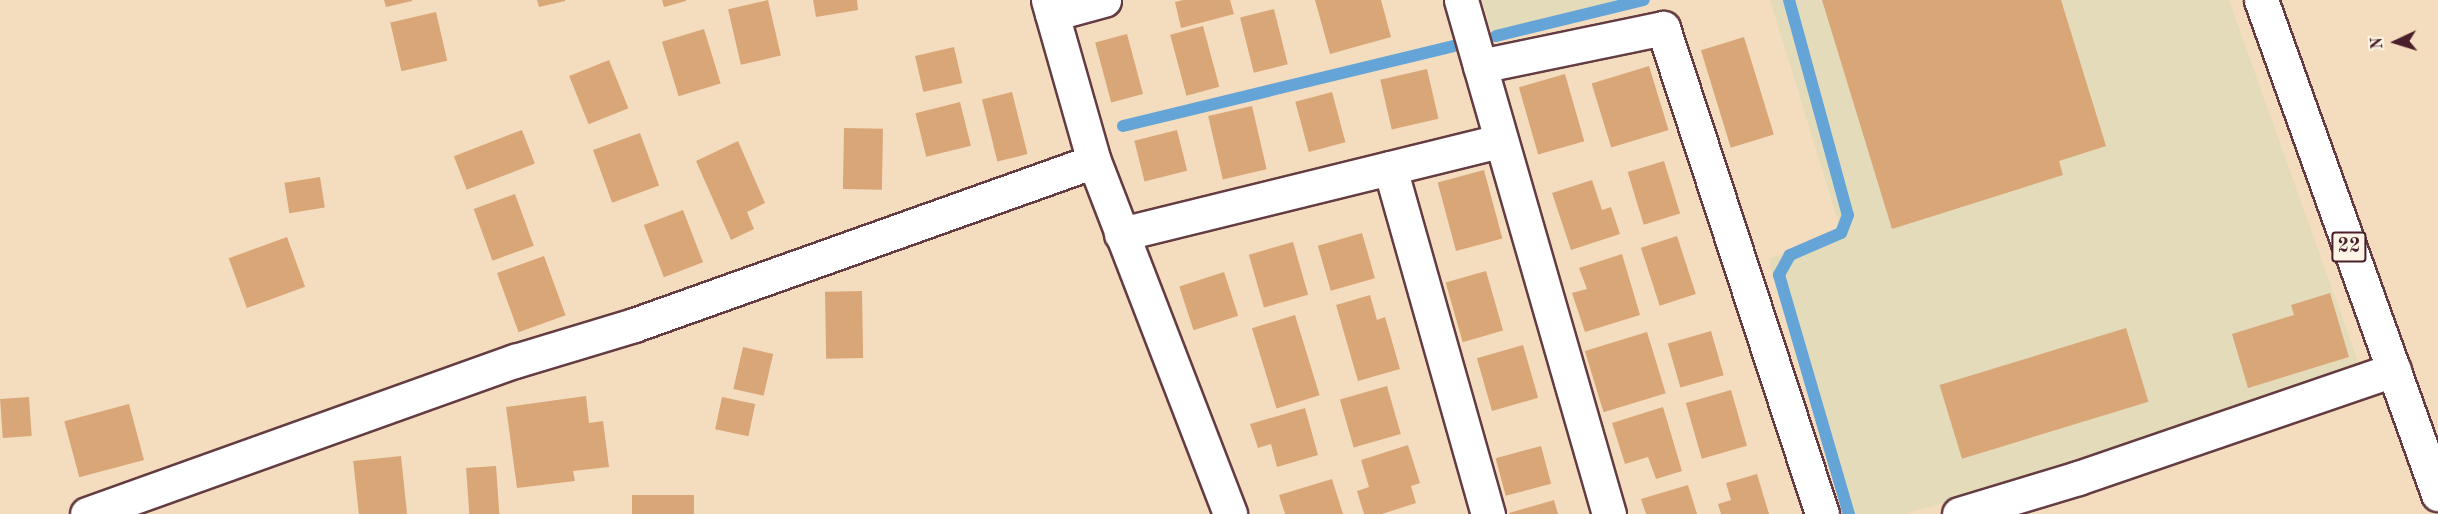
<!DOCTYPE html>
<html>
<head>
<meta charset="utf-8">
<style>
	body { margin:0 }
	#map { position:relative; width:2438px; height:514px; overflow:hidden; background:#f4ddbf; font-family:"Old Standard TT",serif }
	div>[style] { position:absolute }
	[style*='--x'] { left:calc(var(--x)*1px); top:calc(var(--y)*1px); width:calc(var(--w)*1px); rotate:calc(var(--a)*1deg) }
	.built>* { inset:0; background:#e4dbba }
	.stream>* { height:12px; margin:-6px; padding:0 6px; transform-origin:6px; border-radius:6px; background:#64a4d7 }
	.building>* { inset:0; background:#d9a777; transform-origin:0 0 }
	.roads { filter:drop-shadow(2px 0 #643c41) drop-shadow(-2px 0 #643c41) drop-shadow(0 2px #643c41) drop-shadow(0 -2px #643c41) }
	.minor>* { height:33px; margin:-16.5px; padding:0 16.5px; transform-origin:16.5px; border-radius:16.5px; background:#fff }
	.primary>* { height:33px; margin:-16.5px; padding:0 16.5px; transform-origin:16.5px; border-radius:16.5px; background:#fff }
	span { translate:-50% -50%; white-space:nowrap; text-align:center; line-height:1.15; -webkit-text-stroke:5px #fcf5e5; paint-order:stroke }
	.shield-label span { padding:2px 4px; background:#fcf5e5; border:2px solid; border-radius:4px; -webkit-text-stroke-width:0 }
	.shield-label { font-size:20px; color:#4a1f2b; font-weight:700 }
	.north { position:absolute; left:2366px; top:12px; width:60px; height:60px; -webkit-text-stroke:4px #fcf5e5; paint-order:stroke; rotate:266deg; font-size:16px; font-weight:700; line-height:24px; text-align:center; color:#4a1f2b }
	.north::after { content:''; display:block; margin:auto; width:21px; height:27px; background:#4a1f2b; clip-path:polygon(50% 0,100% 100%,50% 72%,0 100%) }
</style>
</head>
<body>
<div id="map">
	<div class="built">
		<i style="clip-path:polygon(1482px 0,1636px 0,1494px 41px)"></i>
		<i style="clip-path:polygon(1770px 0,2229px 0,2360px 367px,2028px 479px,1904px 514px,1852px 514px,1768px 259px,1841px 231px)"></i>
	</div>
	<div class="stream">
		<i style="--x:1789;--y:0;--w:223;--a:74.7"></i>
		<i style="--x:1848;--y:215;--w:19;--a:111"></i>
		<i style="--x:1841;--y:233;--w:56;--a:156.7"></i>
		<i style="--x:1790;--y:255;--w:23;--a:119"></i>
		<i style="--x:1779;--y:275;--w:249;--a:73.7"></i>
		<i style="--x:1496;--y:36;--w:152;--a:-13.7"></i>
		<i style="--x:1123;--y:126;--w:340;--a:-13.6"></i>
	</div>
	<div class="building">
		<i style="clip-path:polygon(384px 0,412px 0,412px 1px,386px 7px)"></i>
		<i style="clip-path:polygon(537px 0,565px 0,565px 1px,539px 7px)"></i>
		<i style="clip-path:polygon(662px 0,686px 0,686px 1px,664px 7px)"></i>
		<i style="left:768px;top:0;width:57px;height:41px;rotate:77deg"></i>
		<i style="clip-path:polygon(813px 0,857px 0,858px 10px,816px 17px)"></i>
		<i style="clip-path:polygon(1183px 0,1230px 0,1234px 14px,1181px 28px,1175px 2px)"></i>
		<i style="clip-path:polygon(1315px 0,1381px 0,1391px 37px,1330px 54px)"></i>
		<i style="clip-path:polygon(1822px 0,2061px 0,2106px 146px,2059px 161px,2063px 175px,1892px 229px)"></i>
		<i style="left:1274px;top:9px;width:57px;height:35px;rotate:76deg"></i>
		<i style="left:436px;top:12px;width:50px;height:47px;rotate:77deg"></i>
		<i style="left:1203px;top:26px;width:63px;height:34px;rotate:75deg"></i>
		<i style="left:704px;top:29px;width:57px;height:44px;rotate:73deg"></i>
		<i style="left:1127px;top:34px;width:62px;height:33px;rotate:75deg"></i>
		<i style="left:1744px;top:37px;width:102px;height:45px;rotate:73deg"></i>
		<i style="left:954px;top:47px;width:37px;height:40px;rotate:77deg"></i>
		<i style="left:609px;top:60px;width:52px;height:43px;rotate:68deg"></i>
		<i style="left:1649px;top:66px;width:67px;height:60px;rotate:73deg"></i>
		<i style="left:1427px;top:69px;width:51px;height:48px;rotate:77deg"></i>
		<i style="left:1565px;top:74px;width:70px;height:48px;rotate:74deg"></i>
		<i style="left:1012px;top:92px;width:64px;height:31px;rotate:76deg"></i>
		<i style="left:1332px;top:92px;width:52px;height:38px;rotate:75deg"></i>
		<i style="left:960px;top:102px;width:45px;height:46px;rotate:76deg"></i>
		<i style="left:1252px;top:106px;width:65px;height:45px;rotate:77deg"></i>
		<i style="left:844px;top:128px;width:39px;height:61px;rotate:1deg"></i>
		<i style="left:522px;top:130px;width:36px;height:73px;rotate:69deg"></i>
		<i style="left:1177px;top:130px;width:42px;height:44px;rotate:76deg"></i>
		<i style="left:640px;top:133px;width:56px;height:50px;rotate:70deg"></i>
		<i style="clip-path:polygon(738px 141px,765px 203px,747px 212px,754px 229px,731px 240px,696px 161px)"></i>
		<i style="left:1664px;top:161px;width:55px;height:38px;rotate:73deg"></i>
		<i style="left:1484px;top:170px;width:71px;height:48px;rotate:75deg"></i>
		<i style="left:320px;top:177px;width:31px;height:36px;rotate:81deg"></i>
		<i style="clip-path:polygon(1592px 180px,1602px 210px,1611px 207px,1620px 234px,1571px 250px,1552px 193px)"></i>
		<i style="left:515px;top:194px;width:55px;height:44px;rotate:70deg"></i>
		<i style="left:683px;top:210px;width:56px;height:42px;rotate:69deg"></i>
		<i style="left:1362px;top:233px;width:47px;height:46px;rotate:74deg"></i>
		<i style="left:1677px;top:236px;width:61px;height:38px;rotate:72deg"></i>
		<i style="left:287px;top:237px;width:53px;height:62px;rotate:70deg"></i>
		<i style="left:1293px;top:242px;width:55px;height:46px;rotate:74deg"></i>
		<i style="clip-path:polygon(1622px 254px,1640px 315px,1585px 332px,1572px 293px,1587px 289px,1579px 268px)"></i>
		<i style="left:544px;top:256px;width:63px;height:50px;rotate:70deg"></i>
		<i style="left:1486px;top:271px;width:62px;height:42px;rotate:74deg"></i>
		<i style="left:1224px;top:272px;width:46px;height:47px;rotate:72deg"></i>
		<i style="left:862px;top:291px;width:67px;height:37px;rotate:89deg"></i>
		<i style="clip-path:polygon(2330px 293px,2349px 357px,2248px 388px,2232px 334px,2294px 315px,2291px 305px)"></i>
		<i style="clip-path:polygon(1370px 295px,1377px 320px,1385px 317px,1400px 369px,1358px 381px,1336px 305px)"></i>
		<i style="left:1295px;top:315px;width:84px;height:45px;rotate:73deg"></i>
		<i style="left:2126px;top:328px;width:77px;height:195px;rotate:73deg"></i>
		<i style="left:1711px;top:331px;width:46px;height:45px;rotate:74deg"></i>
		<i style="left:1647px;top:332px;width:64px;height:65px;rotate:73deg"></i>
		<i style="left:1523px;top:345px;width:55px;height:48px;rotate:74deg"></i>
		<i style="left:743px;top:347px;width:31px;height:43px;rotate:13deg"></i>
		<i style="left:1387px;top:386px;width:50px;height:49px;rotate:74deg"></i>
		<i style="left:1731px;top:390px;width:58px;height:47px;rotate:74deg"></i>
		<i style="clip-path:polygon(586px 396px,589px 423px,603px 421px,609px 467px,573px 471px,575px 481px,517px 488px,506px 407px)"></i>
		<i style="left:29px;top:397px;width:39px;height:29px;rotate:86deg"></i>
		<i style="left:722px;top:397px;width:34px;height:33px;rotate:12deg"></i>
		<i style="left:129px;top:404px;width:58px;height:67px;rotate:75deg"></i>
		<i style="clip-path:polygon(1663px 407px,1682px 471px,1656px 479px,1648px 457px,1625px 464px,1612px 423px)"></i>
		<i style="clip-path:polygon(1305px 408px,1318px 455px,1277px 467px,1271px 444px,1258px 448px,1250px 424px)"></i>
		<i style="clip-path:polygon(1408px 445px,1420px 483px,1411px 486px,1416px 503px,1382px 514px,1364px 514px,1357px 491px,1369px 487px,1361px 460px)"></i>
		<i style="left:1541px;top:446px;width:39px;height:47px;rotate:75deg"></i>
		<i style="left:401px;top:456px;width:58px;height:48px;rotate:84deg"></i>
		<i style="left:496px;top:466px;width:48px;height:30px;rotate:86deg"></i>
		<i style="clip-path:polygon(1757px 474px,1769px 514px,1721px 514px,1718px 504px,1731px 500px,1726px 483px)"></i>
		<i style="clip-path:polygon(1332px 479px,1343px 514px,1285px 514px,1279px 495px)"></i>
		<i style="clip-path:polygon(1688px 485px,1697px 514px,1646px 514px,1641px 499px)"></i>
		<i style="left:694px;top:495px;width:19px;height:62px;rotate:90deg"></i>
		<i style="clip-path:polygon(1554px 500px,1558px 514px,1510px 514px,1509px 513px)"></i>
	</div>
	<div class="roads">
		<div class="minor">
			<i style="--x:1048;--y:0;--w:167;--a:74.1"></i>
			<i style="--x:1094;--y:161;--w:378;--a:68.9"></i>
			<i style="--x:1461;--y:0;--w:535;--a:73.94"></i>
			<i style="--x:1052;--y:14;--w:54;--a:-15.1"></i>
			<i style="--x:1480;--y:66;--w:187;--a:-11.7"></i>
			<i style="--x:1663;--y:28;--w:511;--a:71.88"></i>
			<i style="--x:1390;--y:168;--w:360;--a:74.2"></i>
			<i style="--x:1121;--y:234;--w:391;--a:-13.8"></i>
			<i style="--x:87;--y:514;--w:455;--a:-19.7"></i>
			<i style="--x:515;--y:361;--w:124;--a:-16.8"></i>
			<i style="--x:634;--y:325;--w:488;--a:-19.6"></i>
			<i style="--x:1959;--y:514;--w:124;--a:-16.8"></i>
			<i style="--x:2078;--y:478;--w:334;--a:-18.9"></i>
		</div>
		<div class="primary">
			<i style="--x:2261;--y:0;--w:525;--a:70.29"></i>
		</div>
	</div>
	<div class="shield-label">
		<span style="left:2349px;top:247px">22</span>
	</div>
	<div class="north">N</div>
</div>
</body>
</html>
